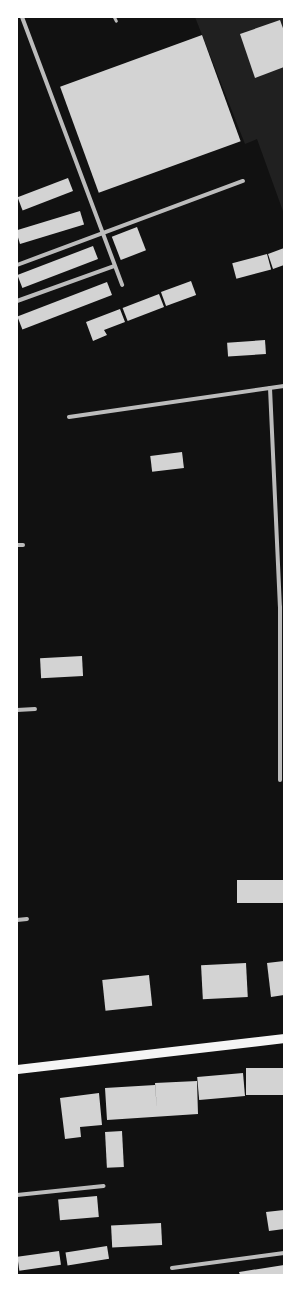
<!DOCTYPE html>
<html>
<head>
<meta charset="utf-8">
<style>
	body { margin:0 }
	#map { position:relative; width:301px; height:1292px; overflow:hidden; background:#111; font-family:"Noto Serif",serif }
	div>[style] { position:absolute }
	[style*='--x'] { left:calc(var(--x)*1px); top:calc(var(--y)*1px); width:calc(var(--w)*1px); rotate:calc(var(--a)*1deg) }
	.green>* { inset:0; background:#202020 }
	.building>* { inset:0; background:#d3d3d3; transform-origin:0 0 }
	.service>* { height:3px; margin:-1.5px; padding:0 1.5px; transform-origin:1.5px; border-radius:1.5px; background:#bcbcbc }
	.minor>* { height:4px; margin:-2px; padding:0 2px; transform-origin:2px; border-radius:2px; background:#bcbcbc }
	.primary>* { height:9px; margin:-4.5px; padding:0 4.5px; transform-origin:4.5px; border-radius:4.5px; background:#f5f5f5 }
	span { translate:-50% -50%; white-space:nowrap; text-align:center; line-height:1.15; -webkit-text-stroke:3.5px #fff; paint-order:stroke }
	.frame { position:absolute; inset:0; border:18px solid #fff; pointer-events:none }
</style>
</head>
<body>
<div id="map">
	<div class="green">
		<i style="clip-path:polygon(195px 17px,284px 17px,284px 214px,257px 139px,245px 144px)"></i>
	</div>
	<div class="building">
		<i style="clip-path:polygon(280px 20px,284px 31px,284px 67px,255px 78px,240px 34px)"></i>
		<i style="left:202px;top:35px;width:113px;height:151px;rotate:70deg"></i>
		<i style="left:68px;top:178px;width:14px;height:54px;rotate:69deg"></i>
		<i style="left:80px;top:211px;width:14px;height:67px;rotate:73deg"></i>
		<i style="left:137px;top:227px;width:25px;height:27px;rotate:69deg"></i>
		<i style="left:93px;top:246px;width:14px;height:81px;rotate:69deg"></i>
		<i style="clip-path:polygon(284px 248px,284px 265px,273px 269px,268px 254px)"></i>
		<i style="left:267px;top:254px;width:16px;height:36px;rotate:75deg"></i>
		<i style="left:191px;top:281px;width:15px;height:32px;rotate:70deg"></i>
		<i style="left:107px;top:282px;width:14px;height:96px;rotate:69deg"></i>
		<i style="left:159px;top:294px;width:14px;height:39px;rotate:69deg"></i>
		<i style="clip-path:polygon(120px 309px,125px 322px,104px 330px,107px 335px,93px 341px,86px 322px)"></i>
		<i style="left:265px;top:340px;width:14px;height:38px;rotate:86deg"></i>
		<i style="left:182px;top:452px;width:16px;height:32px;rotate:83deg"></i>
		<i style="left:82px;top:656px;width:20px;height:42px;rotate:87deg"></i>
		<i style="left:284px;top:880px;width:23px;height:47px;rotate:90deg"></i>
		<i style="clip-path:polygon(284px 961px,284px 995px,271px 997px,267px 963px)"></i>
		<i style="left:246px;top:963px;width:34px;height:45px;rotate:87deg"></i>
		<i style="left:149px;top:975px;width:31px;height:47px;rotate:84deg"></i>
		<i style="left:284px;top:1068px;width:27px;height:38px;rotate:90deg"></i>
		<i style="left:243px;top:1073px;width:23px;height:46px;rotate:85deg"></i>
		<i style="clip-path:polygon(197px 1081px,198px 1114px,107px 1120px,105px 1088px,155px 1085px,157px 1109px,155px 1083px)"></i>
		<i style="clip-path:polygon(99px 1093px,102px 1125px,80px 1127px,81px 1137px,65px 1139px,60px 1098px)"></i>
		<i style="left:122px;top:1131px;width:36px;height:17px;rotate:87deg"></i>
		<i style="left:97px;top:1196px;width:21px;height:39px;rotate:85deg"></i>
		<i style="clip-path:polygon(284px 1210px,284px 1229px,269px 1231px,266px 1212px)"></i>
		<i style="left:161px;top:1223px;width:22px;height:50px;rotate:87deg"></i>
		<i style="left:107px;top:1246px;width:13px;height:42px;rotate:81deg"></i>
		<i style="left:59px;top:1251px;width:14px;height:42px;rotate:82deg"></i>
		<i style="clip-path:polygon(284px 1265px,284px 1275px,240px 1275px,239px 1272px)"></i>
	</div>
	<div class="service">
		<i style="--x:114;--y:17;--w:4;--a:63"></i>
	</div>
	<div class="minor">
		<i style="--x:22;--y:17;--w:286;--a:69.5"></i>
		<i style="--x:17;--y:265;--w:241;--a:-20.4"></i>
		<i style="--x:17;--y:301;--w:103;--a:-19.8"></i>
		<i style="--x:270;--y:388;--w:219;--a:87.4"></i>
		<i style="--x:280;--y:607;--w:173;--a:90"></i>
		<i style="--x:69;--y:417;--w:217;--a:-8.2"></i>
		<i style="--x:17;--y:545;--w:6;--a:0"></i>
		<i style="--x:17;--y:710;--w:18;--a:-3"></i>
		<i style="--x:17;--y:920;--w:10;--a:-6"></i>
		<i style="--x:17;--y:1195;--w:87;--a:-5.9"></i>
		<i style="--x:172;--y:1268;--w:113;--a:-7.6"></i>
	</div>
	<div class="primary">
		<i style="--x:17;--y:1069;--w:269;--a:-6.6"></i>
	</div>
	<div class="frame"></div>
</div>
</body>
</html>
